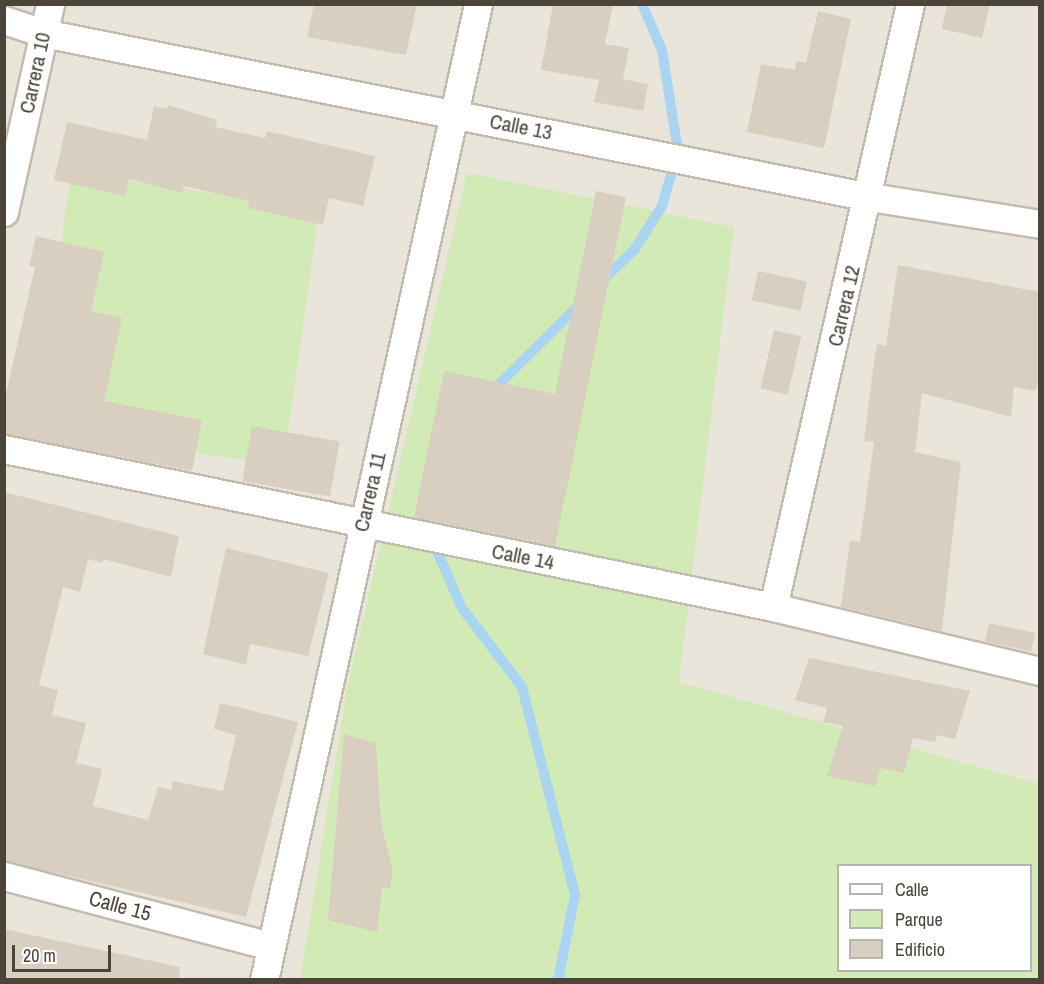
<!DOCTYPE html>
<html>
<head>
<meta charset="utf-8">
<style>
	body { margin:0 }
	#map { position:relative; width:1044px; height:984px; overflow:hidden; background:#f6f3ec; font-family:"Archivo Narrow",sans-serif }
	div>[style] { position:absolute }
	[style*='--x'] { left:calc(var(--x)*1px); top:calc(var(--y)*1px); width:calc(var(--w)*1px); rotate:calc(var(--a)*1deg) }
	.residential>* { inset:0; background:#eae5da }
	.green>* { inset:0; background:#d2eab5; transform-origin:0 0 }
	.stream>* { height:10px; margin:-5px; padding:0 5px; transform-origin:5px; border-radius:5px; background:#a9d4f2 }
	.building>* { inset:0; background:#d8cfc1; transform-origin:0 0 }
	.roads { filter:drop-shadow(2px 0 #c2bbae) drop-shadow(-2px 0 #c2bbae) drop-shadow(0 2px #c2bbae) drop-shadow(0 -2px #c2bbae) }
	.minor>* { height:27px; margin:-13.5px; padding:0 13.5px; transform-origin:13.5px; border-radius:13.5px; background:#fff }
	span { translate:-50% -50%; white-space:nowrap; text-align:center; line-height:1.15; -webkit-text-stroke:4.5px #fff; paint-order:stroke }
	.street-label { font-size:21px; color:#4b4439 }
	.frame { position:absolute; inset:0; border:6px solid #4b4439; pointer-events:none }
	.legend { position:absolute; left:837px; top:864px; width:195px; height:108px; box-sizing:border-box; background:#fff; border:2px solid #b7b4b0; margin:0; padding:8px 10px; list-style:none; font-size:18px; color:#4b4439 }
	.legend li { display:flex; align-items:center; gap:12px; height:30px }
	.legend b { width:30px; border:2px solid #b7b4b0 }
	.scale { position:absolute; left:12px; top:945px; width:99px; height:27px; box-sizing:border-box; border:3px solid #4b4439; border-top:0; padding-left:8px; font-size:18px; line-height:21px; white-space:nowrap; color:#4b4439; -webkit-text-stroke:4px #fff; paint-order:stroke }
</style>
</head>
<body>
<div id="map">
	<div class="residential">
		<i style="clip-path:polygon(evenodd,5px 5px,1039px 5px,1039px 979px,5px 980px,5px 5px,838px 866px,1030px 866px,1030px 970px,838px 970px,838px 866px)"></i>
	</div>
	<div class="green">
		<i style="left:71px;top:173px;width:251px;height:260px;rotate:8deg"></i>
		<i style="clip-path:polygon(evenodd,467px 173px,734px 227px,679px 682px,1039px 784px,1039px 979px,300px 980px,347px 689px,467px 173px,838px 866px,1030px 866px,1030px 970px,838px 970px,838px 866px)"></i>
	</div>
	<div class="stream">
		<i style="--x:600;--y:283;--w:49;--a:-44.2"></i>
		<i style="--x:635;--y:249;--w:51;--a:-57.9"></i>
		<i style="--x:662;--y:206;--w:57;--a:-73.8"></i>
		<i style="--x:678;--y:151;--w:102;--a:-99"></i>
		<i style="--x:662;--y:50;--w:50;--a:-113.5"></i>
		<i style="--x:492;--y:391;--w:125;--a:-44.7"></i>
		<i style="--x:425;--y:505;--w:12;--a:104"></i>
		<i style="--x:422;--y:517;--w:99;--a:66.3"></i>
		<i style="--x:462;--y:608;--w:99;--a:52.8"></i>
		<i style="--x:522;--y:687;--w:215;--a:75.7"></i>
		<i style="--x:575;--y:895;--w:87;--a:101.3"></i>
	</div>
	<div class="building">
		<i style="clip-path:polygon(314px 4px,417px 4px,406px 55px,307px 37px)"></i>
		<i style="clip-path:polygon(553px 4px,613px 4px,605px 44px,629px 48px,623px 79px,648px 84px,643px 111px,594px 102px,599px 80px,541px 70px)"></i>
		<i style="clip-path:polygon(947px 4px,990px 4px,982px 38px,942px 29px)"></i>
		<i style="clip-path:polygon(818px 11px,851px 19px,824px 148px,747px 132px,761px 64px,795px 70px,796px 61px,806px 63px)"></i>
		<i style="clip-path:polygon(168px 105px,217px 120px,215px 127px,265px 138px,267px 131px,375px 156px,363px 206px,329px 198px,323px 225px,248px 208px,249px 201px,184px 186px,182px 193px,129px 179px,125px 196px,54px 180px,67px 122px,147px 140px,154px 106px,167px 109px)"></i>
		<i style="clip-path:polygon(596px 191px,626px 197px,555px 546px,414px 517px,444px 371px,555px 394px)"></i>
		<i style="clip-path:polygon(36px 236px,104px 252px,91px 311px,122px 318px,104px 401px,202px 420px,192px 471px,4px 434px,4px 402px,35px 267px,29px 266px)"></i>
		<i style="clip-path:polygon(898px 265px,1040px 292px,1040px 377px,1035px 391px,1014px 387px,1011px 417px,922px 393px,915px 452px,961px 462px,942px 631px,841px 607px,850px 541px,860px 542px,874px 442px,864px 441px,873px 369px,877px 344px,886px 346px)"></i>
		<i style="left:758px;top:271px;width:50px;height:30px;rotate:12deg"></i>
		<i style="left:774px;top:330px;width:28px;height:60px;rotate:13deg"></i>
		<i style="left:252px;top:426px;width:89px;height:56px;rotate:10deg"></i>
		<i style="clip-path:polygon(4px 492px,179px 536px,171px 577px,103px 559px,102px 563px,88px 559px,80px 592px,63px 587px,39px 685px,58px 690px,52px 715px,86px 723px,76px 763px,102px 769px,93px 806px,148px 820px,158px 787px,171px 790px,173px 781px,223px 791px,236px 735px,214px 729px,220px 703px,298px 722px,246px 917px,4px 861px)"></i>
		<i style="clip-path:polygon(226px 548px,329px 573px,308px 656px,250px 644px,246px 665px,203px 654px)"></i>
		<i style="left:989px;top:623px;width:47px;height:19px;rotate:12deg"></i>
		<i style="clip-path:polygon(809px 658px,970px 691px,955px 739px,937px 735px,935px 742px,913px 738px,904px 773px,880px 768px,875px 786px,827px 776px,843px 726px,823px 722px,827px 708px,795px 700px)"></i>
		<i style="clip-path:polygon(344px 734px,376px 743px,381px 823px,393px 871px,390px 889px,382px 887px,377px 932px,328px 920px)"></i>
		<i style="clip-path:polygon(4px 929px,180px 967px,179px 980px,4px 980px)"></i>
	</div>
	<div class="roads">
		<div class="minor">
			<i style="--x:4;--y:20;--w:41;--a:18.4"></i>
			<i style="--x:43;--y:33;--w:843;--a:11.22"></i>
			<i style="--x:870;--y:197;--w:172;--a:9"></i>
			<i style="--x:4;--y:212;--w:213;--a:-77.5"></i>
			<i style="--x:4;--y:449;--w:785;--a:11.61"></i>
			<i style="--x:773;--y:607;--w:275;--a:13.5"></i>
			<i style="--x:773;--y:607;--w:618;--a:-77.2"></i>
			<i style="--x:4;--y:876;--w:276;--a:14.7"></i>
			<i style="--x:264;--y:980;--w:999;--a:-77.63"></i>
		</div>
	</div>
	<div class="street-label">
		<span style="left:35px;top:73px;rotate:-78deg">Carrera 10</span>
		<span style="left:521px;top:127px;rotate:11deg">Calle 13</span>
		<span style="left:844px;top:306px;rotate:-77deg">Carrera 12</span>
		<span style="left:370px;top:492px;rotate:-77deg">Carrera 11</span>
		<span style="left:523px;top:557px;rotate:11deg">Calle 14</span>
		<span style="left:120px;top:906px;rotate:15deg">Calle 15</span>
	</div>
	<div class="frame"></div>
	<ul class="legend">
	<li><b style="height:8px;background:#fff"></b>Calle</li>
	<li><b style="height:16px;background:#d2eab5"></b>Parque</li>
	<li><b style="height:16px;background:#d8cfc1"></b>Edificio</li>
	</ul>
	<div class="scale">20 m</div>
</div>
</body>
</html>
